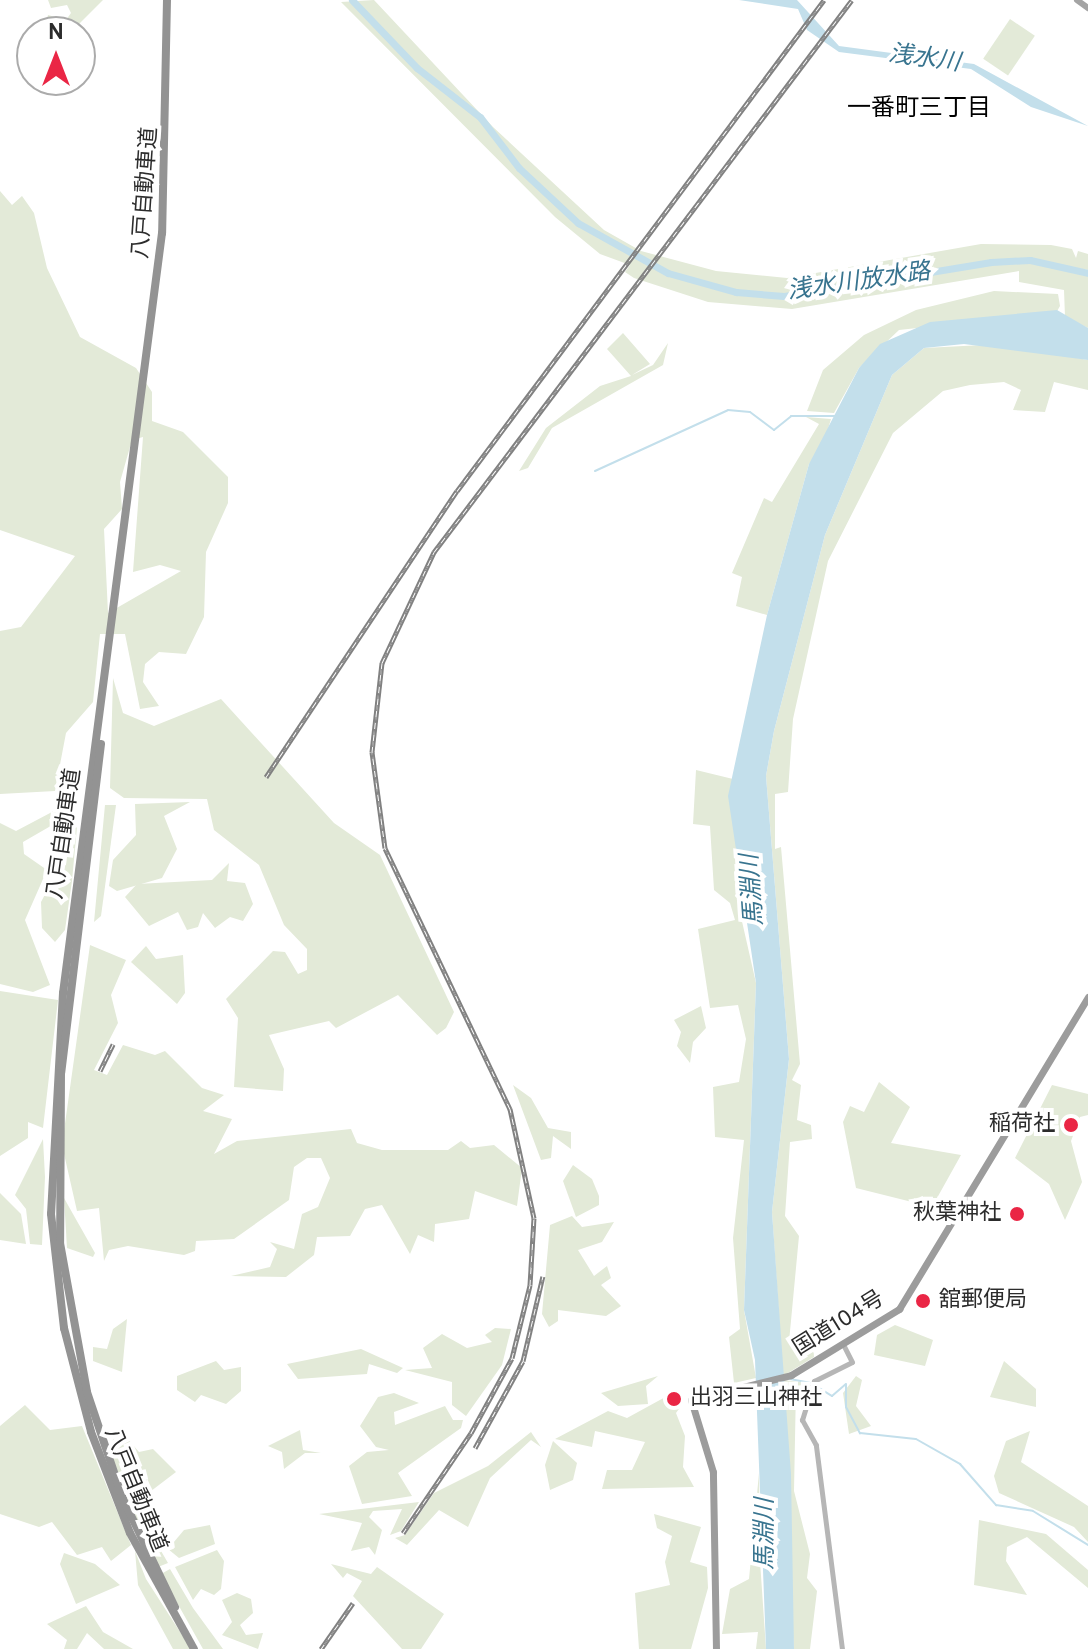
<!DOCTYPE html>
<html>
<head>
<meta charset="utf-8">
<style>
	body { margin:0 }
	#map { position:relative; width:1088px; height:1649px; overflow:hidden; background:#fff; font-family:Overpass,"Noto Sans JP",sans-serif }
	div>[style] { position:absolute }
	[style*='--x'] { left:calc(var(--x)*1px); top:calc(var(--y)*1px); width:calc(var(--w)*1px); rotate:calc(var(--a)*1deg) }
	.green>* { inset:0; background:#e3ead8; transform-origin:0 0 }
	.water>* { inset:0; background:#c3dfeb }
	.stream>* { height:2px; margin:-1px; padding:0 1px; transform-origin:1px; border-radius:1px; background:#c3dfeb }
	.river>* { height:7px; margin:-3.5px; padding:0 3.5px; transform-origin:3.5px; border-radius:3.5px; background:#c3dfeb }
	.secondary>* { height:5px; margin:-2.5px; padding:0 2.5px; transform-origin:2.5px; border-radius:2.5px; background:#b6b6b6 }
	.primary>* { height:6px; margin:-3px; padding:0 3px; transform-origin:3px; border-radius:3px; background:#a4a4a4 }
	.trunk>* { height:7px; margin:-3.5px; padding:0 3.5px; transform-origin:3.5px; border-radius:3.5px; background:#9c9c9c }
	.motorway>* { height:8px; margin:-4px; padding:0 4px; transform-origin:4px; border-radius:4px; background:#939393 }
	.rail>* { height:5px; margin-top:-2.5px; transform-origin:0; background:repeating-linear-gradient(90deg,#fff 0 6px,#818181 0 12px); box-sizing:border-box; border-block:2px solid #818181 }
	.dots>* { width:22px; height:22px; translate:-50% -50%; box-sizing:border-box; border:4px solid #fff; border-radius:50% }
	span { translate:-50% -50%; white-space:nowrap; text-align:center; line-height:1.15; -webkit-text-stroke:8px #fff; paint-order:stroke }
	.street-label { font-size:22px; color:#2c2c2c }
	.poi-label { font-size:22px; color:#2c2c2c }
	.right { translate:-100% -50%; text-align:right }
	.left { translate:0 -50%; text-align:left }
	.water-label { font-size:24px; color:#38748f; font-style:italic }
	.neighbourhood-label { font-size:24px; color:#000 }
	.north { position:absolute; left:16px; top:16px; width:80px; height:80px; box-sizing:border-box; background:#fff; border:2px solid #ababab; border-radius:50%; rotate:0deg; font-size:22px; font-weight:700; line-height:32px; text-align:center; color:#2c2c2c }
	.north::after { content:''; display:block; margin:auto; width:28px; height:36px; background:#ea2645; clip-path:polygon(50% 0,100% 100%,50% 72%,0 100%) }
</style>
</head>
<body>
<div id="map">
	<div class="green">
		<i style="clip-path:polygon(48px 0,103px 0,71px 32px,46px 24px,48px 15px,66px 20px,71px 13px,67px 5px,51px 8px)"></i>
		<i style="clip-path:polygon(374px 0,493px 127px,604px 230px,641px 251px,716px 271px,787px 278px,981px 244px,1051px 245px,1072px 249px,1076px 258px,1078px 251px,1088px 254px,1088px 270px,1055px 264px,1088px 275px,1088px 328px,1065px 317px,1064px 290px,1019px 282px,1019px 271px,792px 309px,708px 302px,634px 278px,625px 272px,630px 265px,600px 254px,555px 217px,341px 2px)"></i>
		<i style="left:1010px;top:19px;width:30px;height:48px;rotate:34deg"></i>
		<i style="clip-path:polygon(evenodd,0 191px,12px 205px,22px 196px,34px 213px,47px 268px,80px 337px,136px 368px,152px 392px,152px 421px,183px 432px,228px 477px,228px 503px,206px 552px,204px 617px,186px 654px,159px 652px,145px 664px,143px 682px,159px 706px,140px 709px,125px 634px,100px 634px,93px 702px,66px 733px,55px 791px,0 794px,0 631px,21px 627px,75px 556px,0 530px,0 191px,143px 437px,133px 572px,160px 565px,181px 571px,108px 613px,104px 529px,122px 509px,120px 482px,132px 440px,143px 437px)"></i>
		<i style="clip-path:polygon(994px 291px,1058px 294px,1060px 306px,1056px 313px,899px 330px,859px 368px,834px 413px,807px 411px,823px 370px,864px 335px,916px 310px)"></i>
		<i style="clip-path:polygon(623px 333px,650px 364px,632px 375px,653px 365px,668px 343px,663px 365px,552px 428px,528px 468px,519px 471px,546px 428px,600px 386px,631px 376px,607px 349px)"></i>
		<i style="clip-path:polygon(1003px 344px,1088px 360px,1088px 390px,1054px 382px,1045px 412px,1013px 410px,1021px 390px,1004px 382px,970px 385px,943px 391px,893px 433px,828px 561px,793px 719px,788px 792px,775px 794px,775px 849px,781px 847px,800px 1064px,792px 1080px,801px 1085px,797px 1120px,811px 1125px,812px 1139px,790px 1142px,785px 1216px,799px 1236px,789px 1342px,813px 1342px,814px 1357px,783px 1376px,772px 1212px,789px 1059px,766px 776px,774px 731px,825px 535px,892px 375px,924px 348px)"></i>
		<i style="clip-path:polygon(806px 417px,831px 419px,820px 456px,809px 464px,767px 615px,736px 606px,742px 577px,732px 573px,764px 498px,772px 502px,819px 424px)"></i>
		<i style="clip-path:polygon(113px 678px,123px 713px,154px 726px,221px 699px,334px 823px,380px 855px,454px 1012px,446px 1028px,437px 1035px,398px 995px,336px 1028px,329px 1021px,269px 1035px,284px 1069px,283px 1091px,234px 1087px,238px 1018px,226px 999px,273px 951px,285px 952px,298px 974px,307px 970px,307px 949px,284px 925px,259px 865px,214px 830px,207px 799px,124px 798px,110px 788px)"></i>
		<i style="clip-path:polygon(696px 770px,733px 779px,741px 917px,756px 983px,744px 1310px,756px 1378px,734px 1383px,729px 1337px,740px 1329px,733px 1238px,744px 1140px,715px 1137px,713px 1087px,739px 1082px,746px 1039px,738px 1005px,710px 1008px,698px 929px,735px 920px,730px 903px,714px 890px,710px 826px,693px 824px)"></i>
		<i style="clip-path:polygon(190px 802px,164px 816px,177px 849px,162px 878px,117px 891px,109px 886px,113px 860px,136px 835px,135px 804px)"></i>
		<i style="clip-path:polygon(69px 803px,68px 816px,23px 842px,24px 854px,47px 870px,25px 920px,50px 985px,33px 992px,0 984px,0 823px,16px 831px)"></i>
		<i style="clip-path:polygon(105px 805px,116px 805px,101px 916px,94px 922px)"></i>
		<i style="clip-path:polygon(70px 821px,77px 827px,72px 881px,65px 930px,55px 942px,42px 928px,41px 902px,49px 887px,56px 891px,63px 883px)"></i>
		<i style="clip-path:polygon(229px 863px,227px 881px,245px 883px,253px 904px,243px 921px,230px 917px,215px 928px,203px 913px,198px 927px,187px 930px,178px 912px,149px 926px,125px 897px,137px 884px,212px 880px)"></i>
		<i style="clip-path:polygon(90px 945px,126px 960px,111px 995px,118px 1023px,94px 1070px,107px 1075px,123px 1045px,155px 1055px,165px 1051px,202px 1088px,224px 1095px,203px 1111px,232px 1119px,214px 1154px,237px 1141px,351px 1129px,357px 1143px,382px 1150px,448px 1150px,461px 1141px,470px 1148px,494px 1145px,522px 1168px,517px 1206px,475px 1191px,469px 1219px,435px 1224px,434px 1242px,418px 1235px,410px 1254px,382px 1205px,365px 1209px,350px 1236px,317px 1237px,314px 1255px,286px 1277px,231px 1276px,270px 1267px,277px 1249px,270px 1242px,294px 1249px,302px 1214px,318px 1207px,330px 1178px,321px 1158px,307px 1158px,294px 1167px,289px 1200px,234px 1239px,196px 1241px,195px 1251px,184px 1255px,128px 1246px,109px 1250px,104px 1261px,99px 1208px,77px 1211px,62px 1145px)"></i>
		<i style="clip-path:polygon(146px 946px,156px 959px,183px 955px,185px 993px,177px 1004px,131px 962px)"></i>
		<i style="clip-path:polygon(0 991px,58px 1000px,43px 1128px,28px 1122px,28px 1138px,0 1156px)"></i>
		<i style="clip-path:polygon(701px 1006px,706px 1028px,693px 1042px,690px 1063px,677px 1046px,681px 1032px,674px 1020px)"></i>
		<i style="clip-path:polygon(879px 1082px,910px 1107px,891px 1143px,961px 1155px,932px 1207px,856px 1188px,843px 1122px,850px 1106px,864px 1112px)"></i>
		<i style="clip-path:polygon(513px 1085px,531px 1098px,548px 1128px,571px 1132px,571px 1149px,553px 1136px,551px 1158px,541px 1160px)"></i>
		<i style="clip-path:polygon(1052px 1085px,1088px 1094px,1088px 1115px,1080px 1117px,1071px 1141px,1082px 1182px,1065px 1220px,1049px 1184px,1015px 1158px)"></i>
		<i style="clip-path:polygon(43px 1139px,45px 1177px,42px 1245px,30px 1244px,26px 1209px,15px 1195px)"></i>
		<i style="clip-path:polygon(573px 1165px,592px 1179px,599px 1196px,599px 1205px,576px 1217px,563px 1181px)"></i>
		<i style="clip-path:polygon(0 1193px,21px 1214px,26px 1244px,0 1240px)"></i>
		<i style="clip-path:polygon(64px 1198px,95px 1253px,93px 1257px,67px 1248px)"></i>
		<i style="clip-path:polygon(572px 1216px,582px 1227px,614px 1222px,602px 1242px,578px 1250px,594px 1276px,607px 1266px,611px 1278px,601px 1285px,621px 1306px,606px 1316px,558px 1310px,558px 1321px,549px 1327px,542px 1314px,550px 1225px)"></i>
		<i style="clip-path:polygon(127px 1319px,122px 1372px,93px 1361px,93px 1347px,107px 1349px,113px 1329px)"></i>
		<i style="clip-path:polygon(895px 1325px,933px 1340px,925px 1366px,874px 1355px,877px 1335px)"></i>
		<i style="clip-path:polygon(495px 1328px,511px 1329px,502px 1365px,466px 1416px,452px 1405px,452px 1382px,405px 1370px,432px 1368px,423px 1348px,442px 1334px,467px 1348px,492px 1342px,485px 1335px)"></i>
		<i style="clip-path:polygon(361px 1349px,403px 1368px,397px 1373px,369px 1364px,367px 1374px,298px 1379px,287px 1364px)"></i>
		<i style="clip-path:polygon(216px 1361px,224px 1370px,241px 1367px,241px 1391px,226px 1404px,201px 1395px,195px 1402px,177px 1390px,177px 1376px)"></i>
		<i style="clip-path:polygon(1004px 1361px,1036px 1389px,1036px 1407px,990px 1397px)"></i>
		<i style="clip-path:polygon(658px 1376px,646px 1386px,648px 1404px,618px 1406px,601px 1393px)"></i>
		<i style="clip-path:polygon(856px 1376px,862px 1380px,856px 1406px,871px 1426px,849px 1434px,843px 1393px)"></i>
		<i style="clip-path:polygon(783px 1380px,808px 1383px,796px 1387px,794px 1491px,810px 1554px,807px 1578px,817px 1591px,810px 1649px,794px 1649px,793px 1637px)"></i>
		<i style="clip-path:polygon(394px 1393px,419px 1403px,394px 1412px,395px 1425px,445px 1406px,453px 1420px,463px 1420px,461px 1428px,398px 1473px,412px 1496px,362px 1504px,349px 1466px,367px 1452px,389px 1450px,376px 1447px,360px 1426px,378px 1397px)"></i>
		<i style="clip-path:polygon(669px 1395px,672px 1403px,684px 1402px,676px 1413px,685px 1436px,683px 1467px,694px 1487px,602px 1489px,607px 1470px,632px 1470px,645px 1442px,595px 1431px,592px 1447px,555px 1439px,608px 1411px,627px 1418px)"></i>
		<i style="clip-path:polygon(25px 1405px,50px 1430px,82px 1426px,131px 1545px,111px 1561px,102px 1547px,77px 1555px,52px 1522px,39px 1527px,0 1514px,0 1426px)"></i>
		<i style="clip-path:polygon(300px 1430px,303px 1450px,321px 1453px,305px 1453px,284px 1469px,282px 1452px,268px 1446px)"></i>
		<i style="clip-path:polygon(1030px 1431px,1021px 1462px,1088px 1506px,1088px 1542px,1074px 1527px,999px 1493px,994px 1476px,1006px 1441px)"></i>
		<i style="clip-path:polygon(531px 1432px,541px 1447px,531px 1440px,490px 1478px,468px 1527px,439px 1510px,407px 1545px,395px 1538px,405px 1535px,434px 1493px,488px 1466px)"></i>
		<i style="clip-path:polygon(114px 1438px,127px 1438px,139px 1452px,153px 1449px,176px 1472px,134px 1504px,168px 1563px,158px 1567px,133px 1513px,108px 1448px)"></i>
		<i style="clip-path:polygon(553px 1441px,577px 1463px,573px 1480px,550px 1490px,545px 1465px)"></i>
		<i style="clip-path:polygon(759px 1473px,760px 1561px,766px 1649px,756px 1649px,758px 1632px,722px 1634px,730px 1589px,749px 1579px)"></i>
		<i style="clip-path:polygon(419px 1502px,401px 1531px,390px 1535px,402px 1509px,373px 1511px,369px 1517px,382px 1530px,375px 1555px,369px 1547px,351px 1551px,362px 1523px,319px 1514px)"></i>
		<i style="clip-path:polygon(654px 1514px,701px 1527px,690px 1562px,707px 1567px,708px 1588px,691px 1649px,639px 1649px,635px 1593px,670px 1585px,665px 1562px,672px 1536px,657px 1528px)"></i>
		<i style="clip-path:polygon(979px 1520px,1046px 1534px,1088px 1570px,1088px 1588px,1027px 1537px,1007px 1547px,1006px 1561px,1027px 1595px,974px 1585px)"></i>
		<i style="clip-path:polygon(210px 1525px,215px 1544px,179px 1558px,168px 1549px,184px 1530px)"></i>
		<i style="clip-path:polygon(217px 1550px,224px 1561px,221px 1589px,214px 1595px,201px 1589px,193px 1600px,175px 1567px)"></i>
		<i style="clip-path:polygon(135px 1551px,146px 1579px,191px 1649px,173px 1649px,138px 1585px)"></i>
		<i style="clip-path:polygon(64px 1553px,95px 1564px,120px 1585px,76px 1604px,60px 1564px)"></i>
		<i style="clip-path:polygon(331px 1564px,371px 1574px,377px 1567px,444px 1614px,421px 1649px,402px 1649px,353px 1596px,362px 1581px,347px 1573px,343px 1578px)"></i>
		<i style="clip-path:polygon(170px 1569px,193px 1608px,223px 1649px,203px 1649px,161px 1574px)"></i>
		<i style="clip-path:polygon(237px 1593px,251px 1599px,253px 1613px,240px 1625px,246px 1635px,263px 1633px,258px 1649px,222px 1635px,232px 1622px,222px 1600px)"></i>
		<i style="clip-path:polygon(86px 1606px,103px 1632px,133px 1649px,104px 1649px,87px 1633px,77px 1649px,64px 1649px,67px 1640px,47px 1624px)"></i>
	</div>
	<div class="water">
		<i style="clip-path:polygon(739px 0,797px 0,839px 46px,974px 64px,1088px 126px,1031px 107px,971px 69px,839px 52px,807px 30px,798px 9px)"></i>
		<i style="clip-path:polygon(1057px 310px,1088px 328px,1088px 360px,964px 344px,924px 348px,892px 375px,825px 535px,774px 731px,766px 776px,789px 1059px,772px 1212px,791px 1474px,794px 1649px,766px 1649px,755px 1360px,744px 1310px,756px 983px,728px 796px,767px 615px,809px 464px,859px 368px,880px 344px,930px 322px)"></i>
	</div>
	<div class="stream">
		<i style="--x:595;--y:471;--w:146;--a:-24.6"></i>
		<i style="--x:728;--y:410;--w:22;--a:5"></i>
		<i style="--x:750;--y:412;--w:30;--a:37"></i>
		<i style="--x:774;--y:430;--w:22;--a:-39"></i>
		<i style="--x:791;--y:416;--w:44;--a:0"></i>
		<i style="--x:790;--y:1379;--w:20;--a:11"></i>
		<i style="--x:816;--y:1386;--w:19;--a:32"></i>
		<i style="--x:832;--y:1396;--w:18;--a:-41"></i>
		<i style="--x:846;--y:1384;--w:23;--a:90"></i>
		<i style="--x:846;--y:1407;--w:30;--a:62"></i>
		<i style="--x:860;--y:1433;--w:56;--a:6.1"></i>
		<i style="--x:916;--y:1439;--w:51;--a:29.6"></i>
		<i style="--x:960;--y:1464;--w:55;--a:48.7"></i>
		<i style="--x:996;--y:1505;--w:37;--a:9"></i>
		<i style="--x:1033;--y:1511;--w:65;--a:31.7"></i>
	</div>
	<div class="river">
		<i style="--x:352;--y:0;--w:94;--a:46.3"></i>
		<i style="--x:417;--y:68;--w:80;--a:37.9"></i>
		<i style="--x:480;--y:117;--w:64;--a:52.6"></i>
		<i style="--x:519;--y:168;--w:81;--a:43"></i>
		<i style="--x:578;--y:223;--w:103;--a:29.1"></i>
		<i style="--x:668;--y:273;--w:71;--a:15.6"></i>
		<i style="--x:736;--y:292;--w:48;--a:4.8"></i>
		<i style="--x:784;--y:296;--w:210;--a:-9.3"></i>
		<i style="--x:991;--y:262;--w:39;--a:-3"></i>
		<i style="--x:1030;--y:260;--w:59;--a:12.6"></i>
	</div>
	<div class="secondary">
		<i style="--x:842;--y:1649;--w:206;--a:-97.3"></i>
		<i style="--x:816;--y:1445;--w:29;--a:-119"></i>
		<i style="--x:802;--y:1420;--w:41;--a:-72.9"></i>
		<i style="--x:814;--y:1381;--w:42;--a:-26.6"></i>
		<i style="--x:852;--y:1362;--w:18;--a:-117"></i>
	</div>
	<div class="primary">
		<i style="--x:1077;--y:0;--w:14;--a:36"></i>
	</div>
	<div class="trunk">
		<i style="--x:716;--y:1649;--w:177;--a:-91"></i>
		<i style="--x:713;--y:1472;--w:75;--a:-107"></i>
		<i style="--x:691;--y:1400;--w:103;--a:-14"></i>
		<i style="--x:791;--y:1375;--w:127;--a:-31.4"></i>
		<i style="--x:899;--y:1309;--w:365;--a:-58.8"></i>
	</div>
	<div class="motorway">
		<i style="--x:167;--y:0;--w:233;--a:91.2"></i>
		<i style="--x:162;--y:233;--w:766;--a:97.42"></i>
		<i style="--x:63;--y:993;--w:221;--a:93.1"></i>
		<i style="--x:51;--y:1214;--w:115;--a:83.5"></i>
		<i style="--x:64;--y:1328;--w:107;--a:75.4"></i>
		<i style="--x:91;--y:1432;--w:108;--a:68.9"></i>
		<i style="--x:130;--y:1533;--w:132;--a:61.1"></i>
		<i style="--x:101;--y:744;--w:331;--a:96.9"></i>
		<i style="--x:61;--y:1073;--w:170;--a:90.3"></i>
		<i style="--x:60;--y:1243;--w:151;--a:79.7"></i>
		<i style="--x:87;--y:1392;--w:113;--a:71.4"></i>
		<i style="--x:123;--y:1499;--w:120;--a:64.3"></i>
	</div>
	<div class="rail">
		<i style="--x:266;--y:777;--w:344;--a:-56.3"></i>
		<i style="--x:457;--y:491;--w:613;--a:-53.22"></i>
		<i style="--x:100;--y:1071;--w:30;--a:-64"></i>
		<i style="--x:475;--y:1448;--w:99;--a:-61.1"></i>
		<i style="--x:523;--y:1361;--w:87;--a:-76.8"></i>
		<i style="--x:403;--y:1533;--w:121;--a:-55.8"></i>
		<i style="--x:471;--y:1433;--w:85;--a:-61.3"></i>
		<i style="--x:512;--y:1358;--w:75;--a:-76.1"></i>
		<i style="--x:530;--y:1285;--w:67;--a:-86.6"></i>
		<i style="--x:534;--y:1218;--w:112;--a:-102.4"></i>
		<i style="--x:510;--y:1109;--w:289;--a:-115.6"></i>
		<i style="--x:385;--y:848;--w:97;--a:-97.7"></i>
		<i style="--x:372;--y:752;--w:90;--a:-83.6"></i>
		<i style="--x:382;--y:663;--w:123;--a:-64.9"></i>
		<i style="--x:434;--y:552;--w:692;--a:-52.87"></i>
		<i style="--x:321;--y:1649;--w:56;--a:-55.2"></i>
	</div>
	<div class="dots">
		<i style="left:1071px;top:1125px;background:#ea2645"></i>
		<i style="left:1017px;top:1214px;background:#ea2645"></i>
		<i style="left:923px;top:1301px;background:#ea2645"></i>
		<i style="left:674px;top:1399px;background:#ea2645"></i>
	</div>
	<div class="street-label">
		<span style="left:146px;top:193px;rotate:-86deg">八戸自動車道</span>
		<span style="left:65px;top:834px;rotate:-82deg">八戸自動車道</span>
		<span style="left:839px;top:1324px;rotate:-32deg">国道104号</span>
		<span style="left:135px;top:1490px;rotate:68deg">八戸自動車道</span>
	</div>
	<div class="poi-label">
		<span class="right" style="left:1055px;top:1125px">稲荷社</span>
		<span class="right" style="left:1001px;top:1214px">秋葉神社</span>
		<span class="left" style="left:939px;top:1301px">舘郵便局</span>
		<span class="left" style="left:690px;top:1399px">出羽三山神社</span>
	</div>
	<div class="water-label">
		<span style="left:924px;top:60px;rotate:8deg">浅水川</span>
		<span style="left:859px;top:283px;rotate:-8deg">浅水川放水路</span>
		<span style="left:754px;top:890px;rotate:-94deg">馬淵川</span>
		<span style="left:767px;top:1534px;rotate:-90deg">馬淵川</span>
	</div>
	<div class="neighbourhood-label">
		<span style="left:919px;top:110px">一番町三丁目</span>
	</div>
	<div class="north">N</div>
</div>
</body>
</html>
